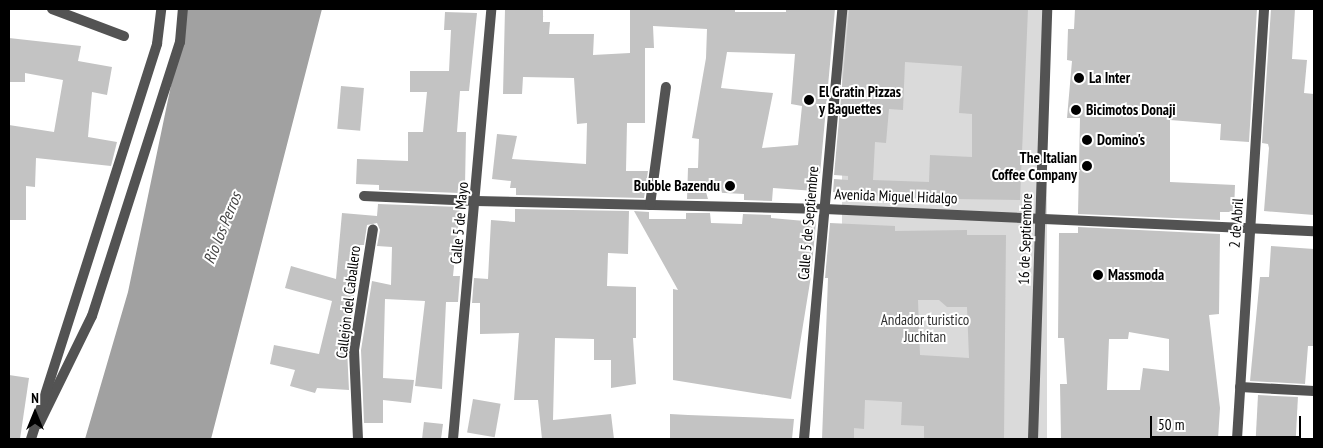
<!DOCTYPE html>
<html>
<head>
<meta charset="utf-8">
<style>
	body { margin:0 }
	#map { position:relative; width:1323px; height:448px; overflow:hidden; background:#fff; font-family:"PT Sans Narrow",sans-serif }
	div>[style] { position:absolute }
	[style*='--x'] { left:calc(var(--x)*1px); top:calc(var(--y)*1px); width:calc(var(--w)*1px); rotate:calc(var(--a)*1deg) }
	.green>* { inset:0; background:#dadada; transform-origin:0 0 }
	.water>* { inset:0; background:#a1a1a1 }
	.building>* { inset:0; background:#c3c3c3; transform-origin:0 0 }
	.pedestrian>* { height:10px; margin:-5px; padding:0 5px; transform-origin:5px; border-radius:5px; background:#535353 }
	.minor>* { height:10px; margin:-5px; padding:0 5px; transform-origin:5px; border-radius:5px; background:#535353 }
	.tertiary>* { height:10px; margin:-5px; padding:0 5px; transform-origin:5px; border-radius:5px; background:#535353 }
	.dots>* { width:14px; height:14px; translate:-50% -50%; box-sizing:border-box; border:2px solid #fff; border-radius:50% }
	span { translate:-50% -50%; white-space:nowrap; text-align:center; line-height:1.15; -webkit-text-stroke:4px #fff; paint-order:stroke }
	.poi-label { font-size:15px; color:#000; font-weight:700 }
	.left { translate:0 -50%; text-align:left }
	.right { translate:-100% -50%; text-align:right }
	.street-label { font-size:15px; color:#000 }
	.park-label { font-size:15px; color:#313131 }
	.water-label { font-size:16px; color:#424242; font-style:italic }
	.frame { position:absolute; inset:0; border:10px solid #000; pointer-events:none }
	.north { position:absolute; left:10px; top:388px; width:50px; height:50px; -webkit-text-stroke:4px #fff; paint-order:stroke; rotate:0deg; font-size:14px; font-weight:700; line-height:20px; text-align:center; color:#000 }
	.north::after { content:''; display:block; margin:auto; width:18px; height:22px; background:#000; clip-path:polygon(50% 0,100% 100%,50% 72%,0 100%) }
	.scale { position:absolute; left:1150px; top:416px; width:151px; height:22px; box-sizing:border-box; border:2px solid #000; border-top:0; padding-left:6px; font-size:15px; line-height:18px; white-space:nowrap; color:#000; -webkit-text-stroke:4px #fff; paint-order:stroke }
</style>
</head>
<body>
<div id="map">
	<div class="green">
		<i style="left:842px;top:9px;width:205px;height:432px"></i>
	</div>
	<div class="water">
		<i style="clip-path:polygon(183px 9px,322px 9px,211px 439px,85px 439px,128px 292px,180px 42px)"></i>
	</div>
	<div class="building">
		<i style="clip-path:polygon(evenodd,505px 9px,543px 9px,543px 22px,550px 22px,549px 34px,594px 34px,593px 55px,630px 53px,630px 9px,735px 9px,735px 12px,786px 12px,786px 9px,835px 9px,820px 174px,816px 174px,815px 191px,773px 188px,772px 201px,744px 200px,744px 194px,706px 192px,708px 199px,687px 199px,688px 168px,698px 168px,699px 139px,692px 138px,706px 58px,707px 29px,653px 26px,654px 48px,645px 48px,645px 123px,627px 123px,626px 171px,648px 171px,644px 198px,516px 195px,516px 188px,510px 188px,511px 181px,492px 179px,497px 134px,517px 136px,512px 159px,586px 164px,587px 123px,577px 124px,574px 78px,523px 77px,522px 94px,503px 94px,505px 9px,727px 52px,795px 54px,791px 104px,802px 106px,798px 145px,762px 148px,773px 93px,721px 88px,727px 52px)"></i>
		<i style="clip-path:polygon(evenodd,849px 9px,1028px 9px,1020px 200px,896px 198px,833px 192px,834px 179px,848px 180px,848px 176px,834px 175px,849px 9px,905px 62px,962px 66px,959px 113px,972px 114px,972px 157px,930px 155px,929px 182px,873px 180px,875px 142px,886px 143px,889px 109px,903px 110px,905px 62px)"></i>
		<i style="clip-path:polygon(1075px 9px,1257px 9px,1249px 142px,1220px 140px,1221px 124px,1170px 120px,1170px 182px,1235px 185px,1234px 212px,1220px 212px,1220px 220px,1078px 214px,1080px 118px,1067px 118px,1072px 61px,1067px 60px,1068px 29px,1074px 29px)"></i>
		<i style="clip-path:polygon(1271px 9px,1295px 9px,1292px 59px,1307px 60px,1304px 93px,1314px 94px,1314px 215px,1264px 211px,1269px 148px,1268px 144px,1262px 143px)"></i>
		<i style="clip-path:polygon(445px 12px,477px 13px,469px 91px,460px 91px,457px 132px,466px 132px,465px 186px,461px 186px,460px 193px,379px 190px,379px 185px,356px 184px,357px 159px,408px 161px,408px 132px,423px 132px,427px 92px,410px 92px,410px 71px,449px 71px,451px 30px,444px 30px)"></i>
		<i style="clip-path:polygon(9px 38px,81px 46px,78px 61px,112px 67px,107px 95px,92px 92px,88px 137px,117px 142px,111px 166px,36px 158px,35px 187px,26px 186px,26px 220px,9px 220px,9px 125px,54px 132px,63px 80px,25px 73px,25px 82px,9px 82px)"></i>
		<i style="left:341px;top:86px;width:23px;height:43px;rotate:5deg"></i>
		<i style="clip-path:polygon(378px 204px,460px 207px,453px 276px,460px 276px,458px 302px,446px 302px,442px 389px,415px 386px,425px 301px,385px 299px,383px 378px,414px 380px,411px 403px,383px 400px,383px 423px,364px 423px,361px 350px,372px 281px,391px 285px,392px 247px,377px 246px,380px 230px,377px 223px,367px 225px,364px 245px,360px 245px,347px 349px,349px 390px,317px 388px,315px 393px,290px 386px,295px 370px,270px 364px,274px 345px,319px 354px,332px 301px,285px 288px,291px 266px,336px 279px,342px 213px,377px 216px)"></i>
		<i style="clip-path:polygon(515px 209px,629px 211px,628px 254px,608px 253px,607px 286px,636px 287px,636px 338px,633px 338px,636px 384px,611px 388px,611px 360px,594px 360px,594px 339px,555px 338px,553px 420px,611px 414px,614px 439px,542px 439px,538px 400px,514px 400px,519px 333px,480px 334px,480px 303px,472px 303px,474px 278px,488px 279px,491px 220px,515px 222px)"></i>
		<i style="clip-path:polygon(634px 211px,649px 212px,649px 219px,686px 219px,686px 213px,710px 213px,711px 223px,742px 224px,743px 214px,771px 215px,771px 218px,816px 222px,811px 276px,791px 399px,673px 380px,673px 289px,678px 290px)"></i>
		<i style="clip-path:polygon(evenodd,830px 223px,895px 226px,895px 231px,967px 230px,967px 235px,1006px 235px,1004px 439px,924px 439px,924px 426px,901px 425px,902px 402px,865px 400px,864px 429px,854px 428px,854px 439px,822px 439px,828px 278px,825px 278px,830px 223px,918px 300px,939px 300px,947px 307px,967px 307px,969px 358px,920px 355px,918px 300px)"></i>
		<i style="clip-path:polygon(evenodd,1078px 227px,1220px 234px,1219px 314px,1209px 315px,1220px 408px,1218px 439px,1061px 439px,1060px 384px,1067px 384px,1064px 338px,1058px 338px,1059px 233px,1078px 233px,1078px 227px,1129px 332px,1169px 339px,1169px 371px,1143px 368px,1140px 390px,1107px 390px,1109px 339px,1128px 339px,1129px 332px)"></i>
		<i style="clip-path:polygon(1271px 246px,1314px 249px,1314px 346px,1308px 346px,1305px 384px,1250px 381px,1260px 277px,1269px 277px)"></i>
		<i style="clip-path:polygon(9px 375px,29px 378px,20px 439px,9px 439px)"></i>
		<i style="left:1258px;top:395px;width:40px;height:44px;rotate:3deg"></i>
		<i style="left:473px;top:399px;width:28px;height:34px;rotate:10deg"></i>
		<i style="clip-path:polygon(670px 414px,688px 415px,794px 419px,792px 439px,670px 439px)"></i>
		<i style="clip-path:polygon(424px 422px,443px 424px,441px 439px,422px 439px)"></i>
	</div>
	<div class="pedestrian">
		<i style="--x:364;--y:196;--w:112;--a:2.6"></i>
		<i style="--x:39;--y:424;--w:120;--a:-63.9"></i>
		<i style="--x:92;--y:316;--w:288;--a:-72.2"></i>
		<i style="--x:180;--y:42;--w:33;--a:-85"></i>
	</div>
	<div class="minor">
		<i style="--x:52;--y:9;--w:77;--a:20.6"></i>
		<i style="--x:476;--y:201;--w:349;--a:1.3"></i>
		<i style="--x:825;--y:209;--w:489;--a:2.6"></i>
		<i style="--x:650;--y:205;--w:119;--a:-82.3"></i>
		<i style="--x:1240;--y:387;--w:74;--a:3.1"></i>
		<i style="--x:31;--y:439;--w:415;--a:-72.3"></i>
		<i style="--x:157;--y:44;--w:35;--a:-83"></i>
		<i style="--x:358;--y:439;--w:89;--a:-92.6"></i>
		<i style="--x:354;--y:350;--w:122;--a:-81.1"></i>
		<i style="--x:453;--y:439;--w:432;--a:-84.9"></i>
		<i style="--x:1237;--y:439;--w:431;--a:-86.4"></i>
	</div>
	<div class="tertiary">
		<i style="--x:804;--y:439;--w:432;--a:-84.9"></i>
		<i style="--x:1033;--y:439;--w:430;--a:-88.1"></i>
	</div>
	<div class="dots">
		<i style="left:1079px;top:78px;background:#000"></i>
		<i style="left:809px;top:100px;background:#000"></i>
		<i style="left:1076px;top:110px;background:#000"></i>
		<i style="left:1087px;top:140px;background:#000"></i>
		<i style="left:1087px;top:166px;background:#000"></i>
		<i style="left:730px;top:186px;background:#000"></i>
		<i style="left:1098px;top:275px;background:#000"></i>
	</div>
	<div class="poi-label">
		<span class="left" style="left:1089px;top:78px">La Inter</span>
		<span class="left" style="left:819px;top:100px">El Gratin Pizzas<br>y Baguettes</span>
		<span class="left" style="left:1086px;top:110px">Bicimotos Donaji</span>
		<span class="left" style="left:1097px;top:140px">Domino's</span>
		<span class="right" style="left:1077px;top:166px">The Italian<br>Coffee Company</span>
		<span class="right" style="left:720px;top:186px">Bubble Bazendu</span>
		<span class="left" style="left:1108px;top:275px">Massmoda</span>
	</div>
	<div class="street-label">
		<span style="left:896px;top:196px;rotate:2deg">Avenida Miguel Hidalgo</span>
		<span style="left:459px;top:223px;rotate:-85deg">Calle 5 de Mayo</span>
		<span style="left:808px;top:223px;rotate:-85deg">Calle 5 de Septiembre</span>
		<span style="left:1236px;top:223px;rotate:-86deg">2 de Abril</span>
		<span style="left:1025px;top:239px;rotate:-88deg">16 de Septiembre</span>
		<span style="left:348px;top:302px;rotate:-83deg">Callejón del Caballero</span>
	</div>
	<div class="park-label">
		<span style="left:925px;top:328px">Andador turistico<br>Juchitan</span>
	</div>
	<div class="water-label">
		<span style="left:222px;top:228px;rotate:-68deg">Rio los Perros</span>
	</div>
	<div class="frame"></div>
	<div class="north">N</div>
	<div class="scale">50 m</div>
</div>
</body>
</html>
